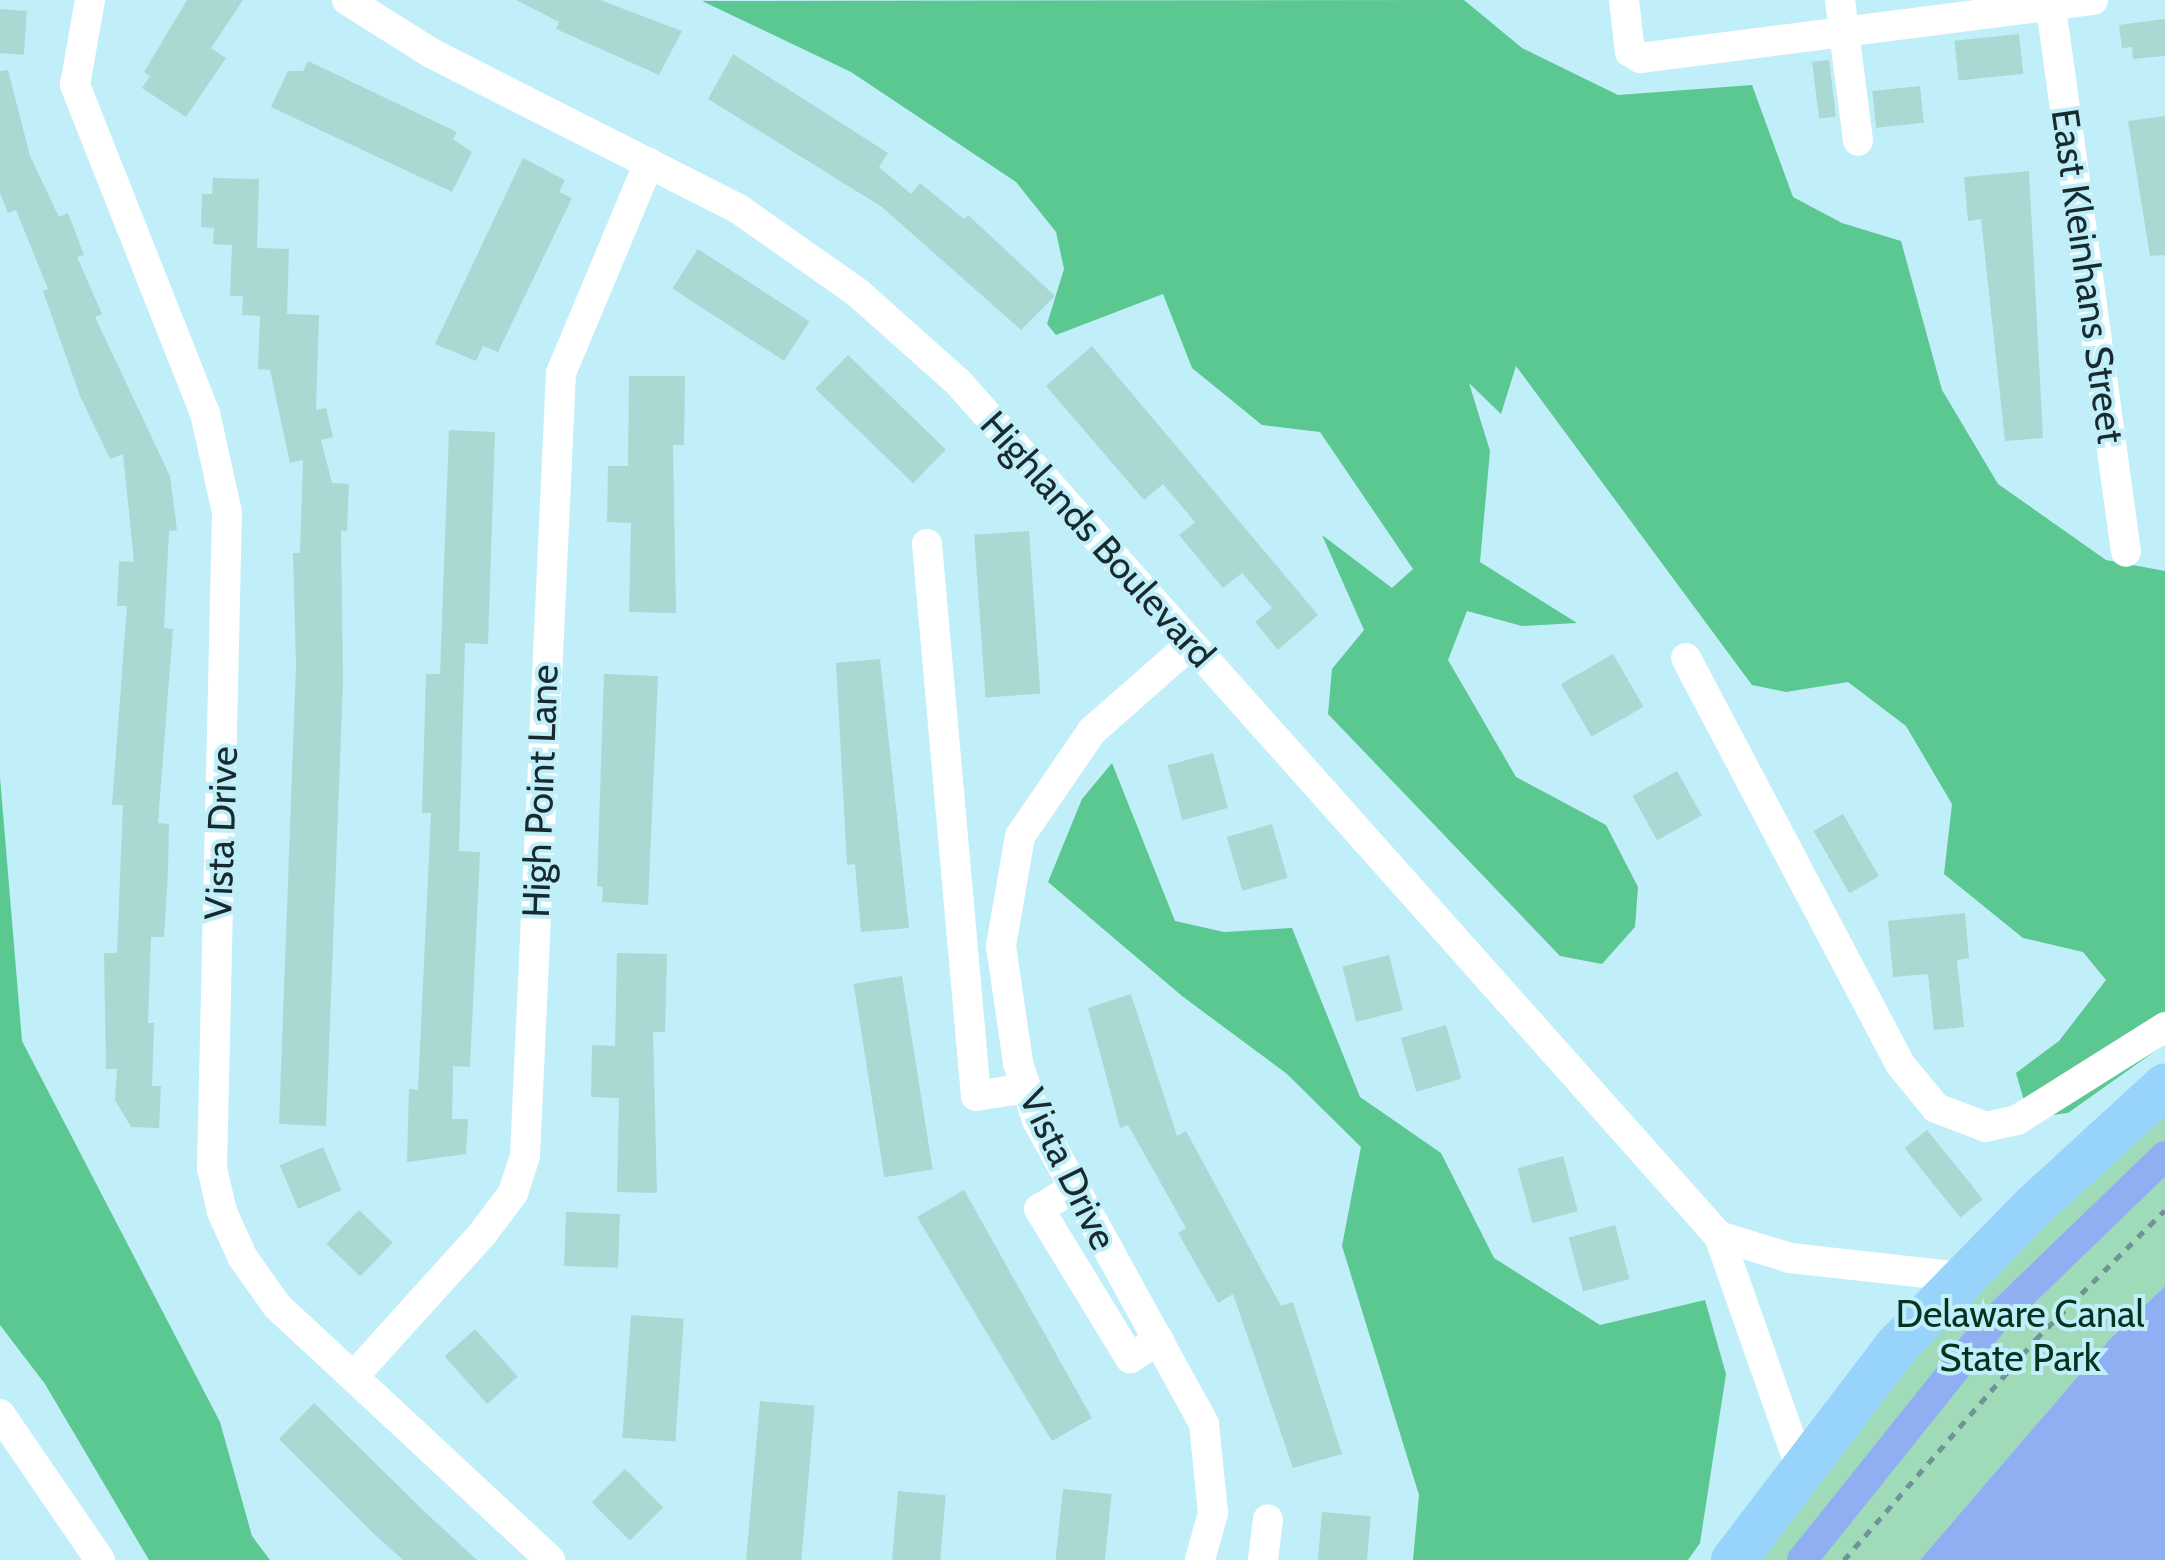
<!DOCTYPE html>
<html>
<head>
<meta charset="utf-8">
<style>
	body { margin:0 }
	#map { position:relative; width:2165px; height:1560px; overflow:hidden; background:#c1eff9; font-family:Cabin,sans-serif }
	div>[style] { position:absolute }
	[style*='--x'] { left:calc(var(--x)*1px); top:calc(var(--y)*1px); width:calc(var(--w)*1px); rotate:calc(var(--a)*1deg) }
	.green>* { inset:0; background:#9fdbb9 }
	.forest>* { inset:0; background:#5bc791 }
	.water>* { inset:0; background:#90aff2 }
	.canal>* { height:30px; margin:-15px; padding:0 15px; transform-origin:15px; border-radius:15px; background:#90aff2 }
	.building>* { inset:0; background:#aad8d2; transform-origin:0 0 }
	.path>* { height:5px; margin-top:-2.5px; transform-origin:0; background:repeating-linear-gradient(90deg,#719299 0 8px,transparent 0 16px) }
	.minor>* { height:30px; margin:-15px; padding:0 15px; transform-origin:15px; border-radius:15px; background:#fff }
	.highway>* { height:45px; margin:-22.5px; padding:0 22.5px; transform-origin:22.5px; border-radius:22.5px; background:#98d3fb }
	span { translate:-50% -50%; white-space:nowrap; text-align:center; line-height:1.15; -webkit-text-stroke:8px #c1eff9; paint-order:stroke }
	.street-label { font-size:38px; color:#182a2d }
	.park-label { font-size:38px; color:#03341f }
</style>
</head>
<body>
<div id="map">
	<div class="green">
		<i style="clip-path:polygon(2165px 1108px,2165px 1286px,2109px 1340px,1920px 1560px,1759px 1560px,1855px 1422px,1980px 1278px)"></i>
	</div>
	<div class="forest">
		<i style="clip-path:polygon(1464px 0,1522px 48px,1618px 95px,1752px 85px,1793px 197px,1842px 223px,1901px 241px,1942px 390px,1998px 484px,2106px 560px,2165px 571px,2165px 1044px,2068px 1113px,2029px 1118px,2016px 1073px,2059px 1041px,2106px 980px,2083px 952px,2023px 938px,1944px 874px,1952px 804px,1906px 726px,1848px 682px,1786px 692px,1752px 685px,1516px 366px,1501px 414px,1469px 383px,1490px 451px,1480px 562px,1577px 623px,1522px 626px,1467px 611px,1448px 660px,1516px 777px,1606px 825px,1638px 887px,1635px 927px,1602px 964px,1560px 956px,1328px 714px,1332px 669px,1364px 630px,1322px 535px,1392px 588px,1413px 569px,1320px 432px,1262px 425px,1192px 368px,1163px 294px,1056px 335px,1047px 324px,1064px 269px,1056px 232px,1016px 182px,851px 72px,702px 1px)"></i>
		<i style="clip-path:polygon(1112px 763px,1175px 921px,1224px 932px,1292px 928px,1360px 1097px,1441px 1153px,1494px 1258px,1600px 1325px,1705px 1300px,1726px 1374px,1700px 1543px,1688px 1560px,1413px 1560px,1419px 1495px,1342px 1246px,1361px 1147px,1287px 1074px,1182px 996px,1048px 882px,1082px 799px)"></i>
		<i style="clip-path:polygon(0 777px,22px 1041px,220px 1422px,252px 1536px,270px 1560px,149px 1560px,45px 1384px,0 1325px)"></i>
	</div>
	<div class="water">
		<i style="clip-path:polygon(2165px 1286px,2165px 1560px,1920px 1560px,2109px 1340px)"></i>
	</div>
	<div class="canal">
		<i style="--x:1802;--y:1560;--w:304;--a:-51.3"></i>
		<i style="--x:1992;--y:1323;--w:240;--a:-44"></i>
	</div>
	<div class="building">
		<i style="clip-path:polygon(187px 0,243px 0,211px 48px,226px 58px,186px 117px,142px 88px,150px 76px,144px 72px)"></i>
		<i style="clip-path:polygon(516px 0,600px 0,682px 31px,659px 75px,556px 29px,559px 22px)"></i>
		<i style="left:0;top:9px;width:27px;height:44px;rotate:4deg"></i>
		<i style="clip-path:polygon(2165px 19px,2165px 56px,2133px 59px,2132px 47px,2122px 48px,2119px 25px)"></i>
		<i style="left:2019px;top:34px;width:40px;height:65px;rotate:84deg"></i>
		<i style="clip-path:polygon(733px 54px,888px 153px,879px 167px,911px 194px,920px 183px,964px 219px,968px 215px,1055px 296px,1021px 330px,882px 207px,708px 99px)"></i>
		<i style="left:1829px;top:60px;width:57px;height:17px;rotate:83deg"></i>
		<i style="clip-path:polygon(308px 61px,457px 132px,453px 139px,472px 152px,452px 192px,271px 107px,288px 71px,303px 71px)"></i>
		<i style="clip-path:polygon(8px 70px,30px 156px,59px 217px,68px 213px,84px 255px,77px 257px,102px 314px,95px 317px,170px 476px,177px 530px,169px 531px,164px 628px,173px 629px,158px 823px,169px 824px,168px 871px,164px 937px,151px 937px,148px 1023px,154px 1023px,152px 1086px,161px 1086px,159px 1128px,131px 1127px,115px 1100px,117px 1069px,106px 1069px,104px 953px,117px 953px,123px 805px,112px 805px,127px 606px,117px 606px,119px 561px,134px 562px,123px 454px,110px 459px,80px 396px,43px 291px,48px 289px,16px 210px,8px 213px,0 193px,0 71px)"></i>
		<i style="left:1920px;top:86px;width:37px;height:48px;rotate:84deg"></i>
		<i style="clip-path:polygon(2165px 116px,2165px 255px,2150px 256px,2128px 121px)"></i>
		<i style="clip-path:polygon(523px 158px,565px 180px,559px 192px,572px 198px,498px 352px,483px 346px,476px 361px,435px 344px)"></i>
		<i style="clip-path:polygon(2029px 171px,2043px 438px,2005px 441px,1981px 219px,1968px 221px,1964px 177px)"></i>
		<i style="clip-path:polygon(213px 178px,259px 179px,257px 248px,289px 249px,287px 314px,319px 315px,316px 410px,326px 408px,333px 437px,321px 440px,332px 483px,349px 484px,347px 531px,341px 531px,343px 682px,326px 1126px,279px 1124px,296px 665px,293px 553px,300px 553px,303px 460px,290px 463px,270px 370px,258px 369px,260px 316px,242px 315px,243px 296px,230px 296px,232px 245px,213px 244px,214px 228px,201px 227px,202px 194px,212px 194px)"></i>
		<i style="left:698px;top:249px;width:133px;height:47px;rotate:33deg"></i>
		<i style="clip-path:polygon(1092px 346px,1318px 615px,1278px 650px,1255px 622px,1272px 608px,1242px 573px,1223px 588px,1179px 535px,1195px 522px,1163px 484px,1144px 500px,1046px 386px)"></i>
		<i style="left:848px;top:355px;width:136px;height:47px;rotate:44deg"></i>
		<i style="clip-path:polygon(629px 376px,685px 376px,684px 445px,673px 445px,676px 613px,629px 612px,631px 523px,607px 522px,608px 466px,628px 466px)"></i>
		<i style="clip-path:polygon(449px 430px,495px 432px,488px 644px,465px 643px,459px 851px,480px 852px,470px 1067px,453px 1066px,452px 1119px,468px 1119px,466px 1154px,407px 1162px,409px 1089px,418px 1090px,431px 813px,422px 813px,426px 674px,440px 674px)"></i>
		<i style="left:1029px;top:531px;width:163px;height:55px;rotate:86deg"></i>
		<i style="left:1613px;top:654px;width:61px;height:60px;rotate:60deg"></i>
		<i style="clip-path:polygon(880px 659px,909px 928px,861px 932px,855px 864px,847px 865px,836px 663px)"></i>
		<i style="clip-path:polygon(604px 674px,658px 676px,648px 905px,602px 902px,603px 887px,597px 886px)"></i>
		<i style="left:1213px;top:753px;width:57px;height:47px;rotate:75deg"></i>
		<i style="left:1677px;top:771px;width:51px;height:51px;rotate:61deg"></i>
		<i style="left:1843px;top:814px;width:72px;height:34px;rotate:60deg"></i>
		<i style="left:1272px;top:824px;width:56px;height:47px;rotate:74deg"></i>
		<i style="clip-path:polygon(1965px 913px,1969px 958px,1957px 960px,1964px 1027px,1934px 1030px,1928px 974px,1893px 977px,1888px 921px)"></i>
		<i style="clip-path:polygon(617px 953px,667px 954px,665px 1032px,653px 1032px,657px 1193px,617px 1192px,619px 1098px,591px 1097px,592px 1045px,615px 1046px)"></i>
		<i style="left:1389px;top:955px;width:57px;height:48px;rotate:76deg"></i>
		<i style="left:902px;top:976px;width:196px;height:49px;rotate:81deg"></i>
		<i style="clip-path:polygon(1131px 994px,1177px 1136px,1186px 1131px,1281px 1306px,1293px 1302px,1342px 1454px,1293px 1468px,1233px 1294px,1218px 1303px,1178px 1233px,1186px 1228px,1128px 1125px,1120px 1128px,1088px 1008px)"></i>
		<i style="left:1446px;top:1025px;width:56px;height:47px;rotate:74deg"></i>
		<i style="left:1927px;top:1130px;width:89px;height:29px;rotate:51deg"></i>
		<i style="left:323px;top:1147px;width:47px;height:47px;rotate:67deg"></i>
		<i style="left:1563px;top:1156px;width:57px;height:47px;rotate:75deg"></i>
		<i style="clip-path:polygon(964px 1190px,1092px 1418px,1052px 1441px,917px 1217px)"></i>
		<i style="left:359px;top:1210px;width:47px;height:47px;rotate:44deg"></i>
		<i style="left:566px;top:1212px;width:54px;height:54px;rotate:2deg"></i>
		<i style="left:1615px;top:1225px;width:56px;height:48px;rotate:75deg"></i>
		<i style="left:631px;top:1315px;width:53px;height:123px;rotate:4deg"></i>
		<i style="left:475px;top:1329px;width:64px;height:41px;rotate:48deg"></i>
		<i style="left:760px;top:1401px;width:55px;height:159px;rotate:5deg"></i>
		<i style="clip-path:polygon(314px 1403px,427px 1514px,477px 1560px,403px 1560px,373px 1533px,279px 1439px)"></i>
		<i style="left:625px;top:1469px;width:54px;height:47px;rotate:45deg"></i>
		<i style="left:1063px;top:1489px;width:49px;height:71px;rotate:6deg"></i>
		<i style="left:898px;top:1491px;width:48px;height:69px;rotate:5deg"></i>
		<i style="left:1322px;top:1512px;width:49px;height:48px;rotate:5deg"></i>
	</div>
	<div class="path">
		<i style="--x:1844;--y:1560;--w:293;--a:-49"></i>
		<i style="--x:2036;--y:1339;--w:182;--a:-45"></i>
	</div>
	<div class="minor">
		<i style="--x:90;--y:0;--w:86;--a:100"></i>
		<i style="--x:75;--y:85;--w:353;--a:68.4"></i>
		<i style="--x:205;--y:413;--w:101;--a:77.5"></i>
		<i style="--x:227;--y:512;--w:656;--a:91.31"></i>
		<i style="--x:212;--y:1168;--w:45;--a:77.2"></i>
		<i style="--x:222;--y:1212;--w:51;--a:65.5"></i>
		<i style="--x:243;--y:1258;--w:59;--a:54.7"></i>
		<i style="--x:277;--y:1306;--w:373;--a:42.9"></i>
		<i style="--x:347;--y:0;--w:99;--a:32.2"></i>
		<i style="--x:431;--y:53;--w:347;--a:26.9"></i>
		<i style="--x:740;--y:210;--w:144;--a:35.1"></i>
		<i style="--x:858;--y:293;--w:134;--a:41.7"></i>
		<i style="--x:958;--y:382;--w:1144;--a:48.3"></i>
		<i style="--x:1719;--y:1236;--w:244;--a:70.6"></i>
		<i style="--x:1624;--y:0;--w:52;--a:83.4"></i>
		<i style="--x:1630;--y:52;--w:12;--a:31"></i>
		<i style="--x:1640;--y:58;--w:457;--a:-7.3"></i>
		<i style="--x:1840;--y:0;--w:142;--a:82.7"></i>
		<i style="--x:2050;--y:0;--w:557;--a:82.16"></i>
		<i style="--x:927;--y:544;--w:554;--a:84.93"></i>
		<i style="--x:976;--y:1096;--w:51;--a:-9.1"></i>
		<i style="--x:1191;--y:644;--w:132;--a:138.7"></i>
		<i style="--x:1092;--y:731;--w:127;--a:124.4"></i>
		<i style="--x:1020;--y:836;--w:112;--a:99.8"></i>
		<i style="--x:1001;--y:946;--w:118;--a:81.7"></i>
		<i style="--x:1018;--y:1063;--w:60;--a:71.6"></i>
		<i style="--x:1037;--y:1120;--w:347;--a:61.2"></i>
		<i style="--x:1204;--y:1424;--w:89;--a:84.2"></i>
		<i style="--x:1213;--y:1513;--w:49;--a:105.5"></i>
		<i style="--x:1686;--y:658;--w:459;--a:62.2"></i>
		<i style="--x:1900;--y:1064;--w:57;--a:50.7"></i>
		<i style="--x:1936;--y:1108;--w:53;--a:20.8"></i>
		<i style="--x:1986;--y:1127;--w:32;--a:-13"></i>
		<i style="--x:2017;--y:1120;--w:175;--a:-32.1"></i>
		<i style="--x:1070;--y:1190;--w:36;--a:148"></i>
		<i style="--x:1039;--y:1209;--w:175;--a:58.6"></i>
		<i style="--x:1130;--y:1358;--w:34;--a:-32"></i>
		<i style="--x:1719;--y:1236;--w:74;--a:17.2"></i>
		<i style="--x:1790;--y:1258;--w:172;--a:6.3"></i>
		<i style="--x:354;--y:1376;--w:193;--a:-47.9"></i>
		<i style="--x:483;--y:1233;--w:50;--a:-53.1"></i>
		<i style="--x:513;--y:1193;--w:39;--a:-72"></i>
		<i style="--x:525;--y:1156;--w:784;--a:-87.37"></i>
		<i style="--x:561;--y:373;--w:228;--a:-67.3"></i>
		<i style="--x:0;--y:1414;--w:177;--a:55.6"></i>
		<i style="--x:1263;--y:1560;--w:41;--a:-83"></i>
	</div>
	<div class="highway">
		<i style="--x:1733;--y:1560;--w:269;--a:-52.7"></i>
		<i style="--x:1896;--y:1346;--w:194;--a:-45.6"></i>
		<i style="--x:2032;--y:1207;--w:180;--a:-42.5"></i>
	</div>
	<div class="street-label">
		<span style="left:2088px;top:276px;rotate:82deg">East Kleinhans Street</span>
		<span style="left:1098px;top:539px;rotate:48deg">Highlands Boulevard</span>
		<span style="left:540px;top:791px;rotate:-88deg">High Point Lane</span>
		<span style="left:221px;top:833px;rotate:-88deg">Vista Drive</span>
		<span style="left:1068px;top:1169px;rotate:64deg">Vista Drive</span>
	</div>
	<div class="park-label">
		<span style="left:2020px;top:1336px">Delaware Canal<br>State Park</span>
	</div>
</div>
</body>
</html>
